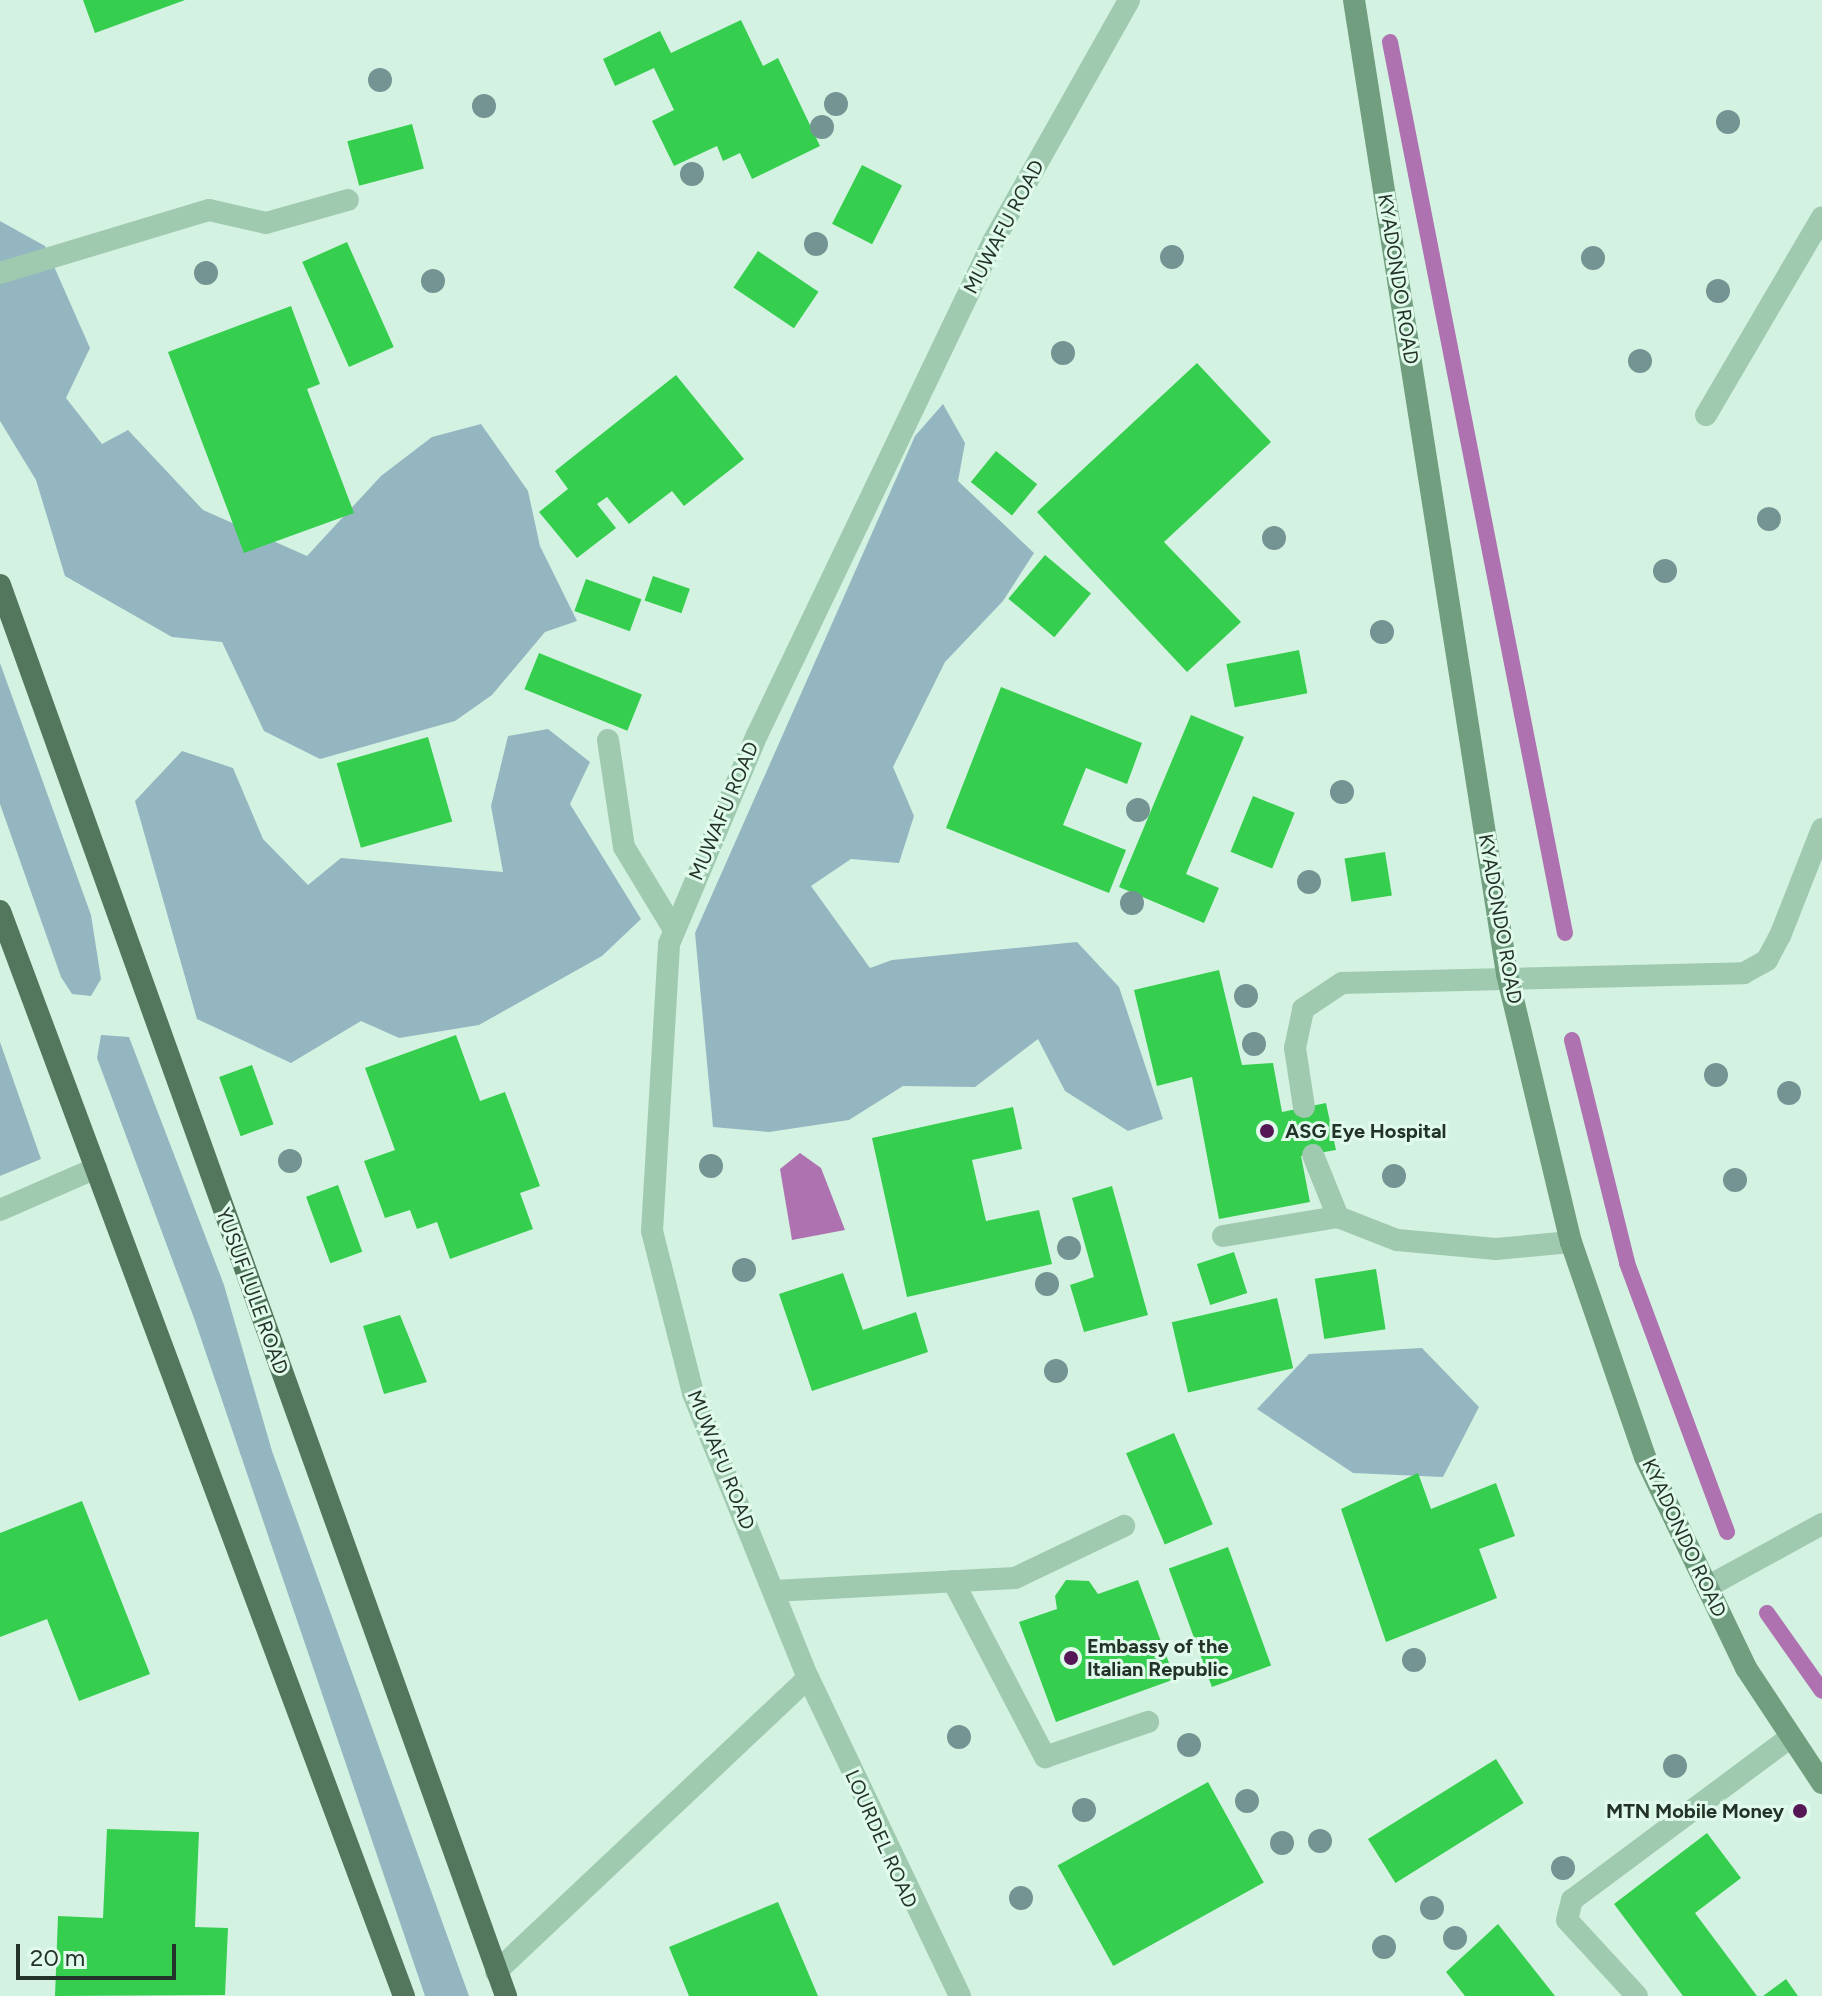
<!DOCTYPE html>
<html>
<head>
<meta charset="utf-8">
<style>
	body { margin:0 }
	#map { position:relative; width:1822px; height:1996px; overflow:hidden; background:#d4f2e1; font-family:Figtree,sans-serif }
	div>[style] { position:absolute }
	[style*='--x'] { left:calc(var(--x)*1px); top:calc(var(--y)*1px); width:calc(var(--w)*1px); rotate:calc(var(--a)*1deg) }
	.green>* { inset:0; background:#94b6c1 }
	.water>* { inset:0; background:#ae72b0 }
	.stream>* { height:16px; margin:-8px; padding:0 8px; transform-origin:8px; border-radius:8px; background:#ae72b0 }
	.building>* { inset:0; background:#36ce4e; transform-origin:0 0 }
	.service>* { height:22px; margin:-11px; padding:0 11px; transform-origin:11px; border-radius:11px; background:#a0cab0 }
	.minor>* { height:22px; margin:-11px; padding:0 11px; transform-origin:11px; border-radius:11px; background:#a0cab0 }
	.secondary>* { height:22px; margin:-11px; padding:0 11px; transform-origin:11px; border-radius:11px; background:#719e7e }
	.primary>* { height:22px; margin:-11px; padding:0 11px; transform-origin:11px; border-radius:11px; background:#53775c }
	.trees>* { width:24px; height:24px; margin:-12px; border-radius:50%; background:#749393 }
	.dots>* { width:22px; height:22px; translate:-50% -50%; box-sizing:border-box; border:4px solid #e0faec; border-radius:50% }
	span { translate:-50% -50%; white-space:nowrap; text-align:center; line-height:1.15; -webkit-text-stroke:6px #e0faec; paint-order:stroke }
	.street-label { font-size:20px; color:#243327 }
	.poi-label { font-size:20px; color:#243327; font-weight:700 }
	.left { translate:0 -50%; text-align:left }
	.right { translate:-100% -50%; text-align:right }
	.scale { position:absolute; left:16px; top:1944px; width:160px; height:36px; box-sizing:border-box; border:4px solid #243327; border-top:0; padding-left:10px; font-size:24px; line-height:28px; white-space:nowrap; color:#243327; -webkit-text-stroke:6px #e0faec; paint-order:stroke }
</style>
</head>
<body>
<div id="map">
	<div class="green">
		<i style="clip-path:polygon(0 221px,45px 246px,90px 348px,66px 398px,102px 444px,128px 430px,203px 510px,307px 556px,381px 476px,432px 437px,481px 424px,528px 491px,540px 546px,577px 621px,545px 632px,492px 695px,455px 721px,320px 759px,264px 731px,222px 642px,172px 637px,65px 576px,36px 480px,0 421px)"></i>
		<i style="clip-path:polygon(943px 404px,965px 443px,958px 481px,1034px 553px,1003px 601px,945px 662px,893px 767px,914px 816px,899px 863px,851px 859px,811px 886px,870px 968px,892px 960px,1077px 942px,1119px 987px,1163px 1119px,1128px 1131px,1065px 1091px,1038px 1039px,975px 1087px,903px 1086px,849px 1120px,769px 1132px,713px 1127px,695px 933px,915px 436px)"></i>
		<i style="clip-path:polygon(0 663px,91px 915px,101px 979px,91px 996px,72px 994px,61px 977px,0 804px)"></i>
		<i style="clip-path:polygon(548px 729px,590px 762px,570px 804px,641px 919px,602px 956px,479px 1025px,399px 1038px,361px 1021px,291px 1063px,197px 1019px,135px 801px,182px 751px,233px 768px,263px 839px,308px 885px,341px 858px,503px 872px,491px 806px,508px 736px)"></i>
		<i style="clip-path:polygon(101px 1035px,129px 1037px,224px 1285px,272px 1451px,469px 1996px,425px 1996px,194px 1318px,97px 1058px)"></i>
		<i style="clip-path:polygon(0 1042px,41px 1159px,0 1176px)"></i>
		<i style="clip-path:polygon(1422px 1348px,1479px 1407px,1443px 1477px,1353px 1473px,1257px 1409px,1309px 1354px)"></i>
	</div>
	<div class="water">
		<i style="clip-path:polygon(800px 1153px,821px 1168px,845px 1230px,792px 1240px,780px 1169px)"></i>
	</div>
	<div class="stream">
		<i style="--x:1390;--y:42;--w:908;--a:78.89"></i>
		<i style="--x:1572;--y:1040;--w:230;--a:76.1"></i>
		<i style="--x:1627;--y:1263;--w:287;--a:69.6"></i>
		<i style="--x:1767;--y:1613;--w:95;--a:54.8"></i>
	</div>
	<div class="building">
		<i style="clip-path:polygon(83px 0,185px 0,95px 33px)"></i>
		<i style="clip-path:polygon(741px 20px,763px 66px,778px 58px,820px 146px,752px 179px,740px 153px,723px 161px,717px 146px,674px 166px,652px 121px,674px 110px,654px 68px,615px 86px,603px 59px,660px 31px,671px 53px)"></i>
		<i style="left:412px;top:124px;width:46px;height:67px;rotate:75deg"></i>
		<i style="left:862px;top:165px;width:45px;height:66px;rotate:27deg"></i>
		<i style="left:347px;top:242px;width:115px;height:49px;rotate:66deg"></i>
		<i style="left:758px;top:251px;width:73px;height:44px;rotate:34deg"></i>
		<i style="clip-path:polygon(291px 306px,320px 384px,307px 389px,354px 513px,244px 553px,168px 352px)"></i>
		<i style="clip-path:polygon(1197px 363px,1271px 442px,1164px 542px,1241px 622px,1187px 672px,1037px 512px)"></i>
		<i style="clip-path:polygon(676px 375px,744px 459px,684px 506px,672px 491px,629px 524px,607px 497px,597px 504px,616px 528px,577px 558px,539px 512px,568px 489px,555px 471px)"></i>
		<i style="left:996px;top:451px;width:53px;height:40px;rotate:39deg"></i>
		<i style="left:1045px;top:555px;width:60px;height:57px;rotate:40deg"></i>
		<i style="left:653px;top:576px;width:39px;height:26px;rotate:19deg"></i>
		<i style="left:586px;top:579px;width:59px;height:34px;rotate:20deg"></i>
		<i style="left:1299px;top:650px;width:44px;height:74px;rotate:79deg"></i>
		<i style="left:539px;top:653px;width:111px;height:39px;rotate:22deg"></i>
		<i style="clip-path:polygon(1001px 687px,1142px 743px,1127px 784px,1086px 768px,1063px 825px,1126px 850px,1109px 893px,946px 828px)"></i>
		<i style="clip-path:polygon(1191px 715px,1244px 737px,1186px 874px,1219px 888px,1204px 923px,1119px 887px)"></i>
		<i style="left:428px;top:737px;width:88px;height:95px;rotate:74deg"></i>
		<i style="left:1253px;top:796px;width:45px;height:60px;rotate:22deg"></i>
		<i style="left:1385px;top:852px;width:44px;height:41px;rotate:81deg"></i>
		<i style="clip-path:polygon(1219px 970px,1242px 1065px,1273px 1063px,1282px 1112px,1326px 1103px,1336px 1150px,1301px 1156px,1310px 1202px,1219px 1219px,1192px 1077px,1157px 1086px,1134px 990px)"></i>
		<i style="clip-path:polygon(456px 1035px,480px 1101px,505px 1092px,540px 1186px,520px 1193px,533px 1229px,450px 1259px,437px 1222px,417px 1229px,410px 1210px,385px 1218px,364px 1161px,395px 1150px,365px 1068px)"></i>
		<i style="left:252px;top:1065px;width:63px;height:35px;rotate:70deg"></i>
		<i style="clip-path:polygon(1013px 1107px,1022px 1149px,972px 1160px,986px 1221px,1039px 1210px,1052px 1264px,907px 1297px,872px 1138px)"></i>
		<i style="left:338px;top:1185px;width:71px;height:34px;rotate:70deg"></i>
		<i style="clip-path:polygon(1112px 1186px,1148px 1315px,1084px 1332px,1070px 1285px,1094px 1277px,1072px 1198px)"></i>
		<i style="left:1234px;top:1252px;width:43px;height:39px;rotate:72deg"></i>
		<i style="left:1376px;top:1269px;width:61px;height:62px;rotate:81deg"></i>
		<i style="clip-path:polygon(843px 1273px,863px 1330px,916px 1312px,928px 1352px,812px 1391px,779px 1294px)"></i>
		<i style="left:1277px;top:1298px;width:72px;height:108px;rotate:77deg"></i>
		<i style="clip-path:polygon(400px 1315px,427px 1382px,384px 1394px,363px 1326px)"></i>
		<i style="left:1174px;top:1433px;width:99px;height:52px;rotate:67deg"></i>
		<i style="clip-path:polygon(1418px 1473px,1431px 1509px,1496px 1483px,1515px 1536px,1479px 1549px,1497px 1598px,1386px 1642px,1341px 1509px)"></i>
		<i style="clip-path:polygon(82px 1501px,150px 1674px,79px 1701px,47px 1619px,0 1637px,0 1533px)"></i>
		<i style="left:1228px;top:1547px;width:126px;height:63px;rotate:70deg"></i>
		<i style="clip-path:polygon(1066px 1580px,1089px 1581px,1098px 1594px,1138px 1580px,1175px 1679px,1056px 1722px,1019px 1622px,1057px 1609px,1055px 1596px)"></i>
		<i style="left:1496px;top:1759px;width:52px;height:151px;rotate:58deg"></i>
		<i style="left:1208px;top:1782px;width:115px;height:172px;rotate:61deg"></i>
		<i style="clip-path:polygon(107px 1829px,199px 1832px,195px 1927px,228px 1928px,225px 1995px,55px 1996px,58px 1916px,103px 1918px)"></i>
		<i style="clip-path:polygon(1707px 1833px,1741px 1878px,1695px 1913px,1757px 1996px,1683px 1996px,1614px 1904px)"></i>
		<i style="clip-path:polygon(778px 1902px,818px 1996px,689px 1996px,669px 1947px)"></i>
		<i style="clip-path:polygon(1498px 1924px,1555px 1996px,1465px 1996px,1446px 1972px)"></i>
		<i style="clip-path:polygon(1786px 1979px,1798px 1996px,1763px 1996px)"></i>
	</div>
	<div class="service">
		<i style="--x:0;--y:273;--w:218;--a:-16.8"></i>
		<i style="--x:209;--y:210;--w:58;--a:12.8"></i>
		<i style="--x:266;--y:223;--w:85;--a:-15.7"></i>
		<i style="--x:1706;--y:415;--w:229;--a:-59.6"></i>
		<i style="--x:608;--y:740;--w:108;--a:81.5"></i>
		<i style="--x:624;--y:847;--w:95;--a:58.8"></i>
		<i style="--x:1304;--y:1107;--w:60;--a:-98.7"></i>
		<i style="--x:1295;--y:1048;--w:40;--a:-78"></i>
		<i style="--x:1303;--y:1009;--w:47;--a:-33.7"></i>
		<i style="--x:1342;--y:983;--w:402;--a:-1.4"></i>
		<i style="--x:1744;--y:973;--w:26;--a:-29"></i>
		<i style="--x:1767;--y:960;--w:27;--a:-62"></i>
		<i style="--x:1780;--y:936;--w:115;--a:-68.6"></i>
		<i style="--x:1313;--y:1155;--w:67;--a:68"></i>
		<i style="--x:1338;--y:1217;--w:63;--a:21.3"></i>
		<i style="--x:1397;--y:1240;--w:99;--a:5.2"></i>
		<i style="--x:1496;--y:1249;--w:75;--a:-5.3"></i>
		<i style="--x:1223;--y:1236;--w:117;--a:-9.4"></i>
		<i style="--x:953;--y:1581;--w:199;--a:62.4"></i>
		<i style="--x:1045;--y:1757;--w:109;--a:-18.8"></i>
		<i style="--x:1707;--y:1587;--w:131;--a:-28.7"></i>
		<i style="--x:774;--y:1591;--w:241;--a:-3.1"></i>
		<i style="--x:1015;--y:1578;--w:121;--a:-25.5"></i>
		<i style="--x:1637;--y:1996;--w:103;--a:-132.6"></i>
		<i style="--x:1567;--y:1920;--w:21;--a:-76"></i>
		<i style="--x:1572;--y:1900;--w:273;--a:-36.7"></i>
	</div>
	<div class="minor">
		<i style="--x:0;--y:1210;--w:105;--a:-23.6"></i>
		<i style="--x:496;--y:1972;--w:429;--a:-43.3"></i>
		<i style="--x:960;--y:1996;--w:352;--a:-115.5"></i>
		<i style="--x:808;--y:1678;--w:307;--a:-112"></i>
		<i style="--x:693;--y:1393;--w:167;--a:-104.2"></i>
		<i style="--x:652;--y:1231;--w:288;--a:-86.6"></i>
		<i style="--x:669;--y:944;--w:227;--a:-67.2"></i>
		<i style="--x:757;--y:735;--w:549;--a:-64.42"></i>
		<i style="--x:994;--y:240;--w:275;--a:-60.6"></i>
	</div>
	<div class="secondary">
		<i style="--x:1354;--y:0;--w:986;--a:81.07"></i>
		<i style="--x:1507;--y:974;--w:276;--a:76.6"></i>
		<i style="--x:1571;--y:1242;--w:227;--a:71"></i>
		<i style="--x:1645;--y:1457;--w:234;--a:64.4"></i>
		<i style="--x:1746;--y:1668;--w:138;--a:56.5"></i>
	</div>
	<div class="primary">
		<i style="--x:0;--y:585;--w:1499;--a:70.27"></i>
		<i style="--x:0;--y:911;--w:1158;--a:69.58"></i>
	</div>
	<div class="trees">
		<i style="left:380px;top:80px"></i>
		<i style="left:836px;top:104px"></i>
		<i style="left:484px;top:106px"></i>
		<i style="left:1728px;top:122px"></i>
		<i style="left:822px;top:127px"></i>
		<i style="left:692px;top:174px"></i>
		<i style="left:816px;top:244px"></i>
		<i style="left:1172px;top:257px"></i>
		<i style="left:1593px;top:258px"></i>
		<i style="left:206px;top:273px"></i>
		<i style="left:433px;top:281px"></i>
		<i style="left:1718px;top:291px"></i>
		<i style="left:1063px;top:353px"></i>
		<i style="left:1640px;top:361px"></i>
		<i style="left:1769px;top:519px"></i>
		<i style="left:1274px;top:538px"></i>
		<i style="left:1665px;top:571px"></i>
		<i style="left:1382px;top:632px"></i>
		<i style="left:1342px;top:792px"></i>
		<i style="left:1138px;top:810px"></i>
		<i style="left:1309px;top:882px"></i>
		<i style="left:1132px;top:903px"></i>
		<i style="left:1246px;top:996px"></i>
		<i style="left:1254px;top:1044px"></i>
		<i style="left:1716px;top:1075px"></i>
		<i style="left:1789px;top:1093px"></i>
		<i style="left:290px;top:1161px"></i>
		<i style="left:711px;top:1166px"></i>
		<i style="left:1394px;top:1176px"></i>
		<i style="left:1735px;top:1180px"></i>
		<i style="left:1069px;top:1248px"></i>
		<i style="left:744px;top:1270px"></i>
		<i style="left:1047px;top:1284px"></i>
		<i style="left:1056px;top:1371px"></i>
		<i style="left:1414px;top:1660px"></i>
		<i style="left:959px;top:1737px"></i>
		<i style="left:1189px;top:1745px"></i>
		<i style="left:1675px;top:1766px"></i>
		<i style="left:1247px;top:1801px"></i>
		<i style="left:1084px;top:1810px"></i>
		<i style="left:1320px;top:1841px"></i>
		<i style="left:1282px;top:1843px"></i>
		<i style="left:1563px;top:1868px"></i>
		<i style="left:1021px;top:1898px"></i>
		<i style="left:1432px;top:1908px"></i>
		<i style="left:1455px;top:1938px"></i>
		<i style="left:1384px;top:1947px"></i>
	</div>
	<div class="dots">
		<i style="left:1267px;top:1131px;background:#561757"></i>
		<i style="left:1071px;top:1658px;background:#561757"></i>
		<i style="left:1800px;top:1811px;background:#561757"></i>
	</div>
	<div class="street-label">
		<span style="left:1004px;top:227px;rotate:-62deg">MUWAFU ROAD</span>
		<span style="left:1398px;top:279px;rotate:81deg">KYADONDO ROAD</span>
		<span style="left:724px;top:811px;rotate:-67deg">MUWAFU ROAD</span>
		<span style="left:1500px;top:919px;rotate:80deg">KYADONDO ROAD</span>
		<span style="left:252px;top:1291px;rotate:70deg">YUSUF LULE ROAD</span>
		<span style="left:721px;top:1460px;rotate:68deg">MUWAFU ROAD</span>
		<span style="left:1684px;top:1538px;rotate:65deg">KYADONDO ROAD</span>
		<span style="left:881px;top:1839px;rotate:66deg">LOURDEL ROAD</span>
	</div>
	<div class="poi-label">
		<span class="left" style="left:1285px;top:1131px">ASG Eye Hospital</span>
		<span class="left" style="left:1087px;top:1658px">Embassy of the<br>Italian Republic</span>
		<span class="right" style="left:1784px;top:1811px">MTN Mobile Money</span>
	</div>
	<div class="scale">20 m</div>
</div>
</body>
</html>
